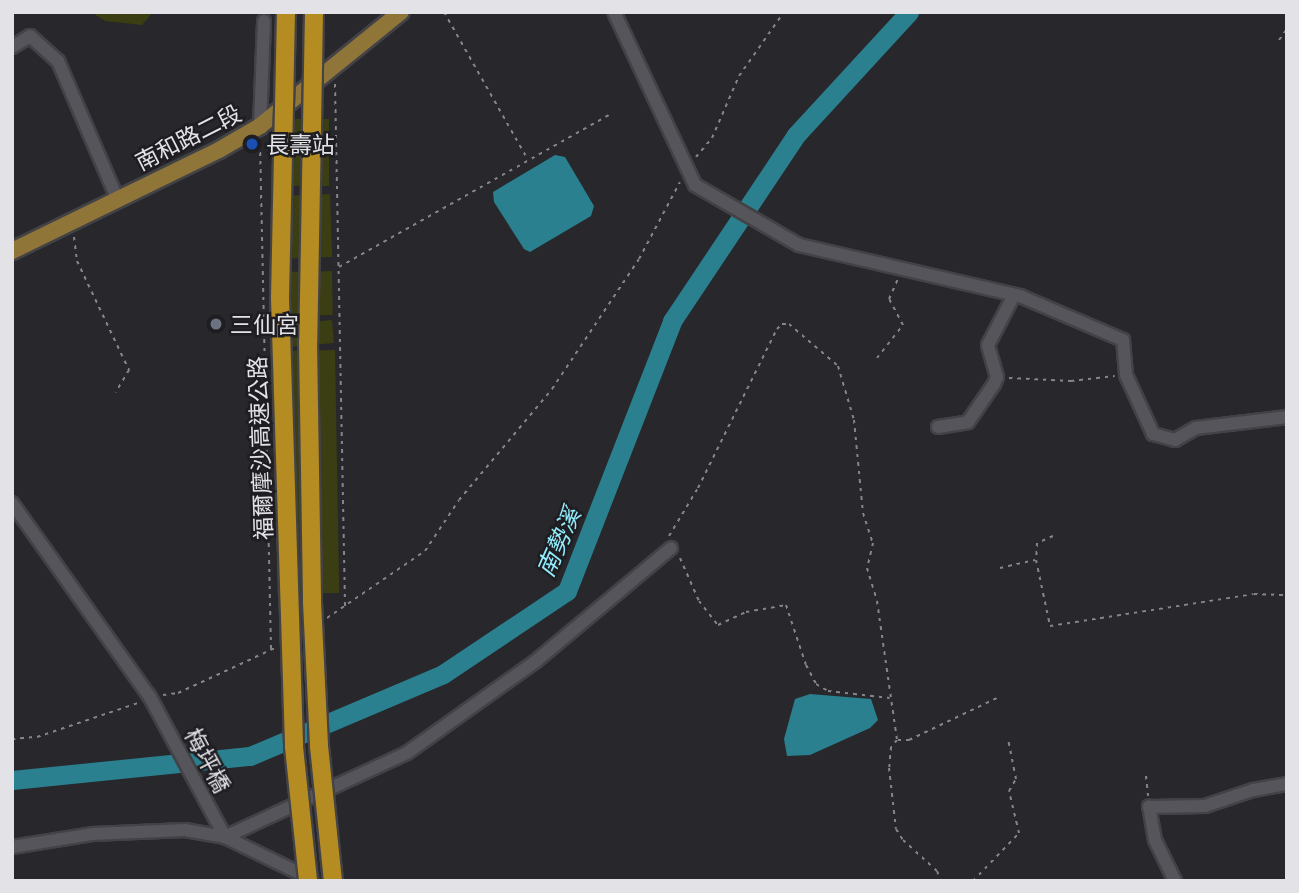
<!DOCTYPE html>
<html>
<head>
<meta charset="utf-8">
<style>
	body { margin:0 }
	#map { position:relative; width:1299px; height:893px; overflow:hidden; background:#27272c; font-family:"Exo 2","Noto Sans TC",sans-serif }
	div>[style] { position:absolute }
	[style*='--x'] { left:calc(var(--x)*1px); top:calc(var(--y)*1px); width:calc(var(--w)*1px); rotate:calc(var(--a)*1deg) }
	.green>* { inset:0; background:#3b3d12; transform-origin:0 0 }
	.water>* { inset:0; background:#2a808e }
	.river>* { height:19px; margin:-9.5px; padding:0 9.5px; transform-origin:9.5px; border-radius:9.5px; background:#2a808e }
	.path>* { height:2px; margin-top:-1px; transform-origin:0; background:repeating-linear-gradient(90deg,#86858a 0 3.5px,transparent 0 8.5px) }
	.roads { filter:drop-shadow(2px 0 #434246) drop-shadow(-2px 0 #434246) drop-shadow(0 2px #434246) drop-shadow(0 -2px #434246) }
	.minor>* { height:12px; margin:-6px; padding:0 6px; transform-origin:6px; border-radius:6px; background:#55555b }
	.major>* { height:16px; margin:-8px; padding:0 8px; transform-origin:8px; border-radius:8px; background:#8f7638 }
	.bridges { filter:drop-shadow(2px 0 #434246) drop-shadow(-2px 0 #434246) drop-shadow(0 2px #434246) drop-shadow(0 -2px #434246) }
	.highway-bridge>* { height:18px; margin:-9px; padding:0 9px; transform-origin:9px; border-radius:9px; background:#b58c21 }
	.dots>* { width:19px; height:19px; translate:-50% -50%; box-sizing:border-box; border:4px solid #1e1d22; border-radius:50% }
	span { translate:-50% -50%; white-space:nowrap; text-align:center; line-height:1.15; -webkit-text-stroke:5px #1e1d22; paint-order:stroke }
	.street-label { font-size:23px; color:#e3e2e6 }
	.poi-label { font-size:23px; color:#e3e2e6 }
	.left { translate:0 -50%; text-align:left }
	.water-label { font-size:24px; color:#92edfd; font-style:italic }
	.frame { position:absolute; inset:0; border:14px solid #e3e2e6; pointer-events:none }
</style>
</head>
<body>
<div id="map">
	<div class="green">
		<i style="clip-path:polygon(91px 12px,153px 12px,142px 25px,105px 21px)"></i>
		<i style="left:329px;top:119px;width:67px;height:57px;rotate:90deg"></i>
		<i style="left:330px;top:194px;width:63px;height:56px;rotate:88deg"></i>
		<i style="left:332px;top:271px;width:44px;height:60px;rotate:89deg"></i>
		<i style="left:332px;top:320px;width:23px;height:60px;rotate:85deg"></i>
		<i style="left:335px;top:350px;width:243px;height:62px;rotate:89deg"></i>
	</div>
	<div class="water">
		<i style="clip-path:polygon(555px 155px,565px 157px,594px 206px,591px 216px,530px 252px,524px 249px,494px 202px,493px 192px)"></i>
		<i style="clip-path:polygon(810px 694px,871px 699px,878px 720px,870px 728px,810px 755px,787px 756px,784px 739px,795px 699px)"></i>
	</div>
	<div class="river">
		<i style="--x:12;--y:780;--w:239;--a:-5.8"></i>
		<i style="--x:250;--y:756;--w:210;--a:-23"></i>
		<i style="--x:443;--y:674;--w:149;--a:-33.8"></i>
		<i style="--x:567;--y:591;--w:290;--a:-68.7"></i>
		<i style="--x:672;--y:321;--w:224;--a:-56.3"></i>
		<i style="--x:796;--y:135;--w:167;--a:-47.4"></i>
	</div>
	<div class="path">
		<i style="--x:444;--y:12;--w:170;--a:60.4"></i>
		<i style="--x:1279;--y:40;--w:14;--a:-54"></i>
		<i style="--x:335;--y:84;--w:522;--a:88.9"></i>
		<i style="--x:260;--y:144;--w:505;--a:88.75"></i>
		<i style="--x:696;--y:157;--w:25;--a:-50"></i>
		<i style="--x:712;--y:138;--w:68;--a:-66.5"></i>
		<i style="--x:739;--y:76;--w:78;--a:-54.9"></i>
		<i style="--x:74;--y:237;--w:24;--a:83"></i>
		<i style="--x:77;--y:261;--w:121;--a:64.5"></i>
		<i style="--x:129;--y:370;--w:26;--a:121"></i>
		<i style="--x:339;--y:267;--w:310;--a:-29.4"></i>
		<i style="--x:877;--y:358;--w:42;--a:-51.8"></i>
		<i style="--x:903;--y:325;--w:30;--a:-118"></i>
		<i style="--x:889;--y:299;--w:22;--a:-66"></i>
		<i style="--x:1009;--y:378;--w:62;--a:2.8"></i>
		<i style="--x:1071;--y:381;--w:44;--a:-6.5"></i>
		<i style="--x:669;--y:536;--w:56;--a:-58.9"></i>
		<i style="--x:698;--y:488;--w:178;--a:-63.6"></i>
		<i style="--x:777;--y:329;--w:7;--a:-45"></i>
		<i style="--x:782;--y:324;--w:7;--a:0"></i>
		<i style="--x:789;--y:324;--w:65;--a:40.6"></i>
		<i style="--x:838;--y:366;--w:56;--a:73.5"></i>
		<i style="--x:854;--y:420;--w:93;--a:84.5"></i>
		<i style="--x:863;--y:513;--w:32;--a:72"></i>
		<i style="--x:873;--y:543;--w:26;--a:103"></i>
		<i style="--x:867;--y:568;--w:34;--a:73"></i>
		<i style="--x:877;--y:601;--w:140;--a:81.8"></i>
		<i style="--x:897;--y:740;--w:9;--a:131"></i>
		<i style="--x:891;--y:747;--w:21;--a:95"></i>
		<i style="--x:889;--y:768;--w:61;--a:83.5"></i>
		<i style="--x:896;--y:829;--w:13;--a:58"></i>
		<i style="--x:903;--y:840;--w:46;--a:42.4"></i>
		<i style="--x:937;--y:871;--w:11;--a:68"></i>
		<i style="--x:1053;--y:536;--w:17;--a:156"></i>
		<i style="--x:1037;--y:543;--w:17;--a:93"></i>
		<i style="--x:1036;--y:560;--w:67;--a:78"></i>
		<i style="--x:1050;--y:626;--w:206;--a:-8.9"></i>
		<i style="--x:1254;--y:594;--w:33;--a:2"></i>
		<i style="--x:680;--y:558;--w:47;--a:66.2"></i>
		<i style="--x:699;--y:601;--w:31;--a:52"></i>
		<i style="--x:718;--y:625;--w:31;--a:-25"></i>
		<i style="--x:746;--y:612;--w:41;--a:-9.9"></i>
		<i style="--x:786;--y:605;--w:63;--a:71.6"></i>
		<i style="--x:806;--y:665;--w:21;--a:62"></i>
		<i style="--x:816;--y:684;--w:14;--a:30"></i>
		<i style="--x:828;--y:691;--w:62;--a:6.4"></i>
		<i style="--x:1000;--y:568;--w:36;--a:-13"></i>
		<i style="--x:327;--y:618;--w:119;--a:-34.4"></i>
		<i style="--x:425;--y:551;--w:61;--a:-56.3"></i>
		<i style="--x:459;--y:500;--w:145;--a:-50"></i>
		<i style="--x:552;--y:389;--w:156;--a:-56.2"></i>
		<i style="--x:639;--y:259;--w:87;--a:-62"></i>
		<i style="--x:163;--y:695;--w:15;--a:-8"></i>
		<i style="--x:178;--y:693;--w:109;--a:-24.9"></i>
		<i style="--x:12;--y:739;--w:25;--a:-5"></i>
		<i style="--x:37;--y:737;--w:107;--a:-18.6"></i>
		<i style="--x:898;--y:740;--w:11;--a:0"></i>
		<i style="--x:909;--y:740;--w:100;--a:-25.5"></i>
		<i style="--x:1146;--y:776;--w:20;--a:84"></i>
		<i style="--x:973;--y:881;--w:66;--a:-46.2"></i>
		<i style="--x:1019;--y:833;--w:43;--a:-103.4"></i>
		<i style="--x:1009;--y:791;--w:14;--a:-60"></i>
		<i style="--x:1016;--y:779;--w:41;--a:-101.3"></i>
	</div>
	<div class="roads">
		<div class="minor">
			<i style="--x:614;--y:12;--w:191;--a:64.9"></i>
			<i style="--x:695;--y:185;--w:120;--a:30"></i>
			<i style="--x:799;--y:245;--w:227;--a:13"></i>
			<i style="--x:1020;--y:296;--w:112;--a:23.1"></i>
			<i style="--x:1123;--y:340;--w:35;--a:85"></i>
			<i style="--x:1126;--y:375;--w:65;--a:65.4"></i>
			<i style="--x:1153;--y:434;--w:23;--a:15"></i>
			<i style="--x:1175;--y:440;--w:24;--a:-30"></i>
			<i style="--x:1196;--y:428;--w:92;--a:-6.9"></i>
			<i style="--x:12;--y:47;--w:21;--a:-31"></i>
			<i style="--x:30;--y:36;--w:38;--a:42"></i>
			<i style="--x:58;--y:61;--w:149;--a:66.7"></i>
			<i style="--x:260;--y:126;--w:105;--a:-87.8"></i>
			<i style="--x:938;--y:427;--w:30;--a:-9"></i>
			<i style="--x:968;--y:422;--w:46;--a:-55.6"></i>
			<i style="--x:994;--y:384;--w:8;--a:-67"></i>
			<i style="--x:997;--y:377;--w:33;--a:-106"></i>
			<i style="--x:988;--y:345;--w:56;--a:-62.5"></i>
			<i style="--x:12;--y:503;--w:238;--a:54.6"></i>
			<i style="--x:150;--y:697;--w:159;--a:61.8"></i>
			<i style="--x:225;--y:837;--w:96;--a:26"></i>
			<i style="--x:12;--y:847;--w:81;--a:-9.2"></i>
			<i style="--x:92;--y:834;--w:93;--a:-2.5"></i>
			<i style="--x:185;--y:830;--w:41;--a:9.9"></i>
			<i style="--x:225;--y:837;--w:200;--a:-24.8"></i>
			<i style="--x:407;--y:753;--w:158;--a:-35.5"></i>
			<i style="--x:536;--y:661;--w:176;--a:-39.9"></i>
			<i style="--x:1175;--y:881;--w:46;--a:-116"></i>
			<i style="--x:1155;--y:840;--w:34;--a:-100"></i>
			<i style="--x:1149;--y:807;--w:56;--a:-1"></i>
			<i style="--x:1205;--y:806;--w:51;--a:-18.4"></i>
			<i style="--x:1253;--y:790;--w:35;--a:-10"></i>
		</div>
		<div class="major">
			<i style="--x:12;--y:251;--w:230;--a:-26"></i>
			<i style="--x:219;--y:150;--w:48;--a:-30.3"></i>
			<i style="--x:260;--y:126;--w:181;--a:-39"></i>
		</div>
	</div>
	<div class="bridges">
		<div class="highway-bridge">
			<i style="--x:286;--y:12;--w:286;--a:91.2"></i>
			<i style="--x:280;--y:298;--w:449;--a:88.2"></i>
			<i style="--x:294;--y:747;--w:135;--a:84"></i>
			<i style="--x:314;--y:12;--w:330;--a:91"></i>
			<i style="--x:308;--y:342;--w:260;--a:89.1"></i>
			<i style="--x:312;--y:602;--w:144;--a:87.2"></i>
			<i style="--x:319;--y:746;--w:136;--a:84.1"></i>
		</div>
	</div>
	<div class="dots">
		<i style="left:252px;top:144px;background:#1a4fb4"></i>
		<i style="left:216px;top:324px;background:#6b7280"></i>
	</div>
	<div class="street-label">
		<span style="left:188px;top:137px;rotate:-27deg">南和路二段</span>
		<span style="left:260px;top:448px;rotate:-92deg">福爾摩沙高速公路</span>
		<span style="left:208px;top:760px;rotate:62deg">梅坪橋</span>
	</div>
	<div class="poi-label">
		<span class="left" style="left:266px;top:144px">長壽站</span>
		<span class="left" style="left:230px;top:324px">三仙宮</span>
	</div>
	<div class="water-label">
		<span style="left:558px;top:542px;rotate:-66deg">南勢溪</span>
	</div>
	<div class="frame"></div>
</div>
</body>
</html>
